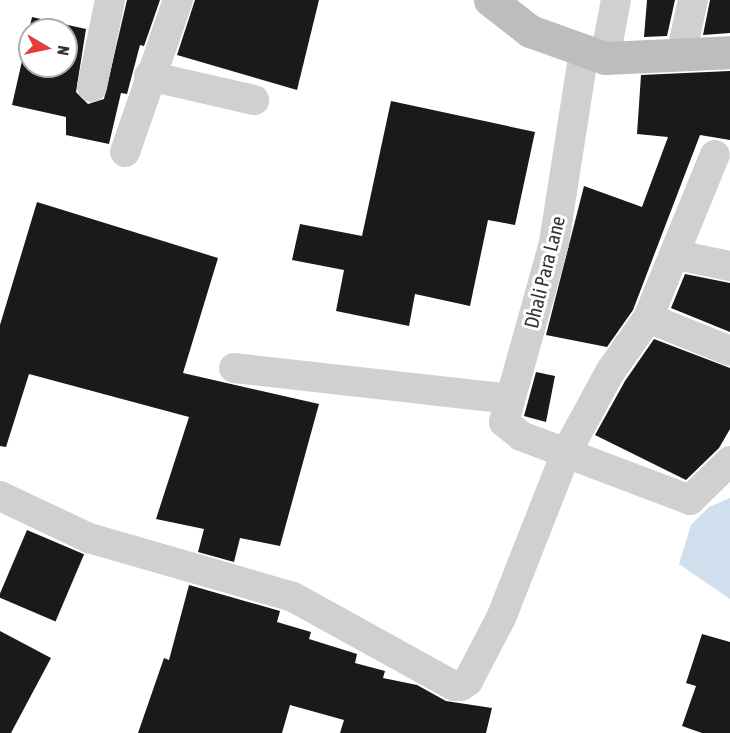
<!DOCTYPE html>
<html>
<head>
<meta charset="utf-8">
<style>
	body { margin:0 }
	#map { position:relative; width:730px; height:733px; overflow:hidden; background:#fff; font-family:"Asap Condensed",sans-serif }
	div>[style] { position:absolute }
	[style*='--x'] { left:calc(var(--x)*1px); top:calc(var(--y)*1px); width:calc(var(--w)*1px); rotate:calc(var(--a)*1deg) }
	.water>* { inset:0; background:#cfdfee }
	.building>* { inset:0; background:#1a1a1a; transform-origin:0 0 }
	.street>* { height:30px; margin:-15px; padding:0 15px; transform-origin:15px; border-radius:15px; background:#d0d0d0 }
	.secondary>* { height:33px; margin:-16.5px; padding:0 16.5px; transform-origin:16.5px; border-radius:16.5px; background:#bdbdbd }
	span { translate:-50% -50%; white-space:nowrap; text-align:center; line-height:1.15; -webkit-text-stroke:6px #fff; paint-order:stroke }
	.street-label { font-size:20px; color:#333 }
	.north { position:absolute; left:18px; top:18px; width:60px; height:60px; box-sizing:border-box; background:#fff; border:2px solid #adadad; border-radius:50%; rotate:99deg; font-size:16px; font-weight:700; line-height:24px; text-align:center; color:#333 }
	.north::after { content:''; display:block; margin:auto; width:21px; height:27px; background:#e43c3a; clip-path:polygon(50% 0,100% 100%,50% 72%,0 100%) }
</style>
</head>
<body>
<div id="map">
	<div class="water">
		<i style="clip-path:polygon(730px 498px,730px 599px,679px 564px,691px 525px,709px 507px)"></i>
	</div>
	<div class="building">
		<i style="clip-path:polygon(evenodd,127px 0,160px 0,144px 46px,140px 45px,127px 94px,121px 93px,109px 144px,66px 135px,66px 117px,12px 105px,32px 17px,86px 29px,76px 92px,88px 104px,104px 99px,127px 0,30px 30px,66px 30px,66px 66px,30px 66px,30px 30px)"></i>
		<i style="clip-path:polygon(195px 0,319px 0,297px 90px,177px 55px)"></i>
		<i style="clip-path:polygon(647px 0,675px 0,667px 36px,644px 37px)"></i>
		<i style="clip-path:polygon(710px 0,730px 0,730px 33px,703px 35px)"></i>
		<i style="clip-path:polygon(730px 71px,730px 140px,700px 135px,633px 310px,607px 347px,546px 335px,584px 186px,642px 207px,668px 137px,637px 134px,641px 75px)"></i>
		<i style="clip-path:polygon(391px 101px,535px 132px,515px 225px,488px 220px,470px 306px,415px 294px,409px 326px,336px 311px,344px 270px,292px 260px,300px 224px,362px 236px)"></i>
		<i style="clip-path:polygon(37px 202px,218px 258px,183px 373px,319px 404px,280px 546px,240px 538px,234px 562px,198px 552px,204px 529px,156px 519px,189px 417px,29px 374px,6px 447px,0 446px,0 325px)"></i>
		<i style="clip-path:polygon(685px 274px,730px 283px,730px 332px,671px 308px)"></i>
		<i style="clip-path:polygon(654px 339px,730px 368px,730px 429px,719px 448px,686px 480px,595px 435px,625px 381px)"></i>
		<i style="clip-path:polygon(536px 372px,555px 376px,546px 422px,524px 416px)"></i>
		<i style="left:27px;top:530px;width:62px;height:73px;rotate:23deg"></i>
		<i style="clip-path:polygon(189px 585px,280px 611px,277px 622px,311px 632px,309px 639px,357px 654px,355px 663px,385px 671px,383px 678px,417px 685px,446px 701px,492px 708px,486px 733px,340px 733px,344px 720px,290px 705px,282px 733px,138px 733px,164px 658px,169px 660px)"></i>
		<i style="clip-path:polygon(0 631px,51px 658px,11px 733px,0 733px)"></i>
		<i style="clip-path:polygon(702px 634px,730px 642px,730px 733px,702px 733px,682px 726px,696px 686px,686px 683px)"></i>
	</div>
	<div class="street">
		<i style="--x:584;--y:51;--w:194;--a:98.9"></i>
		<i style="--x:554;--y:243;--w:186;--a:105.6"></i>
		<i style="--x:504;--y:422;--w:22;--a:39"></i>
		<i style="--x:521;--y:436;--w:181;--a:20.7"></i>
		<i style="--x:690;--y:500;--w:56;--a:-44.3"></i>
		<i style="--x:681;--y:55;--w:56;--a:-77.7"></i>
		<i style="--x:605;--y:58;--w:59;--a:-79.3"></i>
		<i style="--x:149;--y:76;--w:108;--a:12.9"></i>
		<i style="--x:92;--y:87;--w:89;--a:-78.3"></i>
		<i style="--x:125;--y:152;--w:161;--a:-70.8"></i>
		<i style="--x:677;--y:255;--w:54;--a:11.7"></i>
		<i style="--x:648;--y:318;--w:88;--a:21.9"></i>
		<i style="--x:234;--y:368;--w:278;--a:6.4"></i>
		<i style="--x:0;--y:496;--w:98;--a:25.3"></i>
		<i style="--x:89;--y:538;--w:212;--a:16.1"></i>
		<i style="--x:293;--y:597;--w:184;--a:28.9"></i>
		<i style="--x:454;--y:686;--w:7;--a:0"></i>
		<i style="--x:461;--y:686;--w:9;--a:-36"></i>
		<i style="--x:468;--y:681;--w:71;--a:-62.4"></i>
		<i style="--x:501;--y:618;--w:177;--a:-68.5"></i>
		<i style="--x:566;--y:453;--w:92;--a:-61.5"></i>
		<i style="--x:610;--y:372;--w:66;--a:-54.9"></i>
		<i style="--x:648;--y:318;--w:176;--a:-67.7"></i>
	</div>
	<div class="secondary">
		<i style="--x:490;--y:0;--w:51;--a:37.8"></i>
		<i style="--x:530;--y:31;--w:80;--a:19.8"></i>
		<i style="--x:605;--y:58;--w:125;--a:-2.7"></i>
	</div>
	<div class="street-label">
		<span style="left:544px;top:272px;rotate:-76deg">Dhali Para Lane</span>
	</div>
	<div class="north">N</div>
</div>
</body>
</html>
